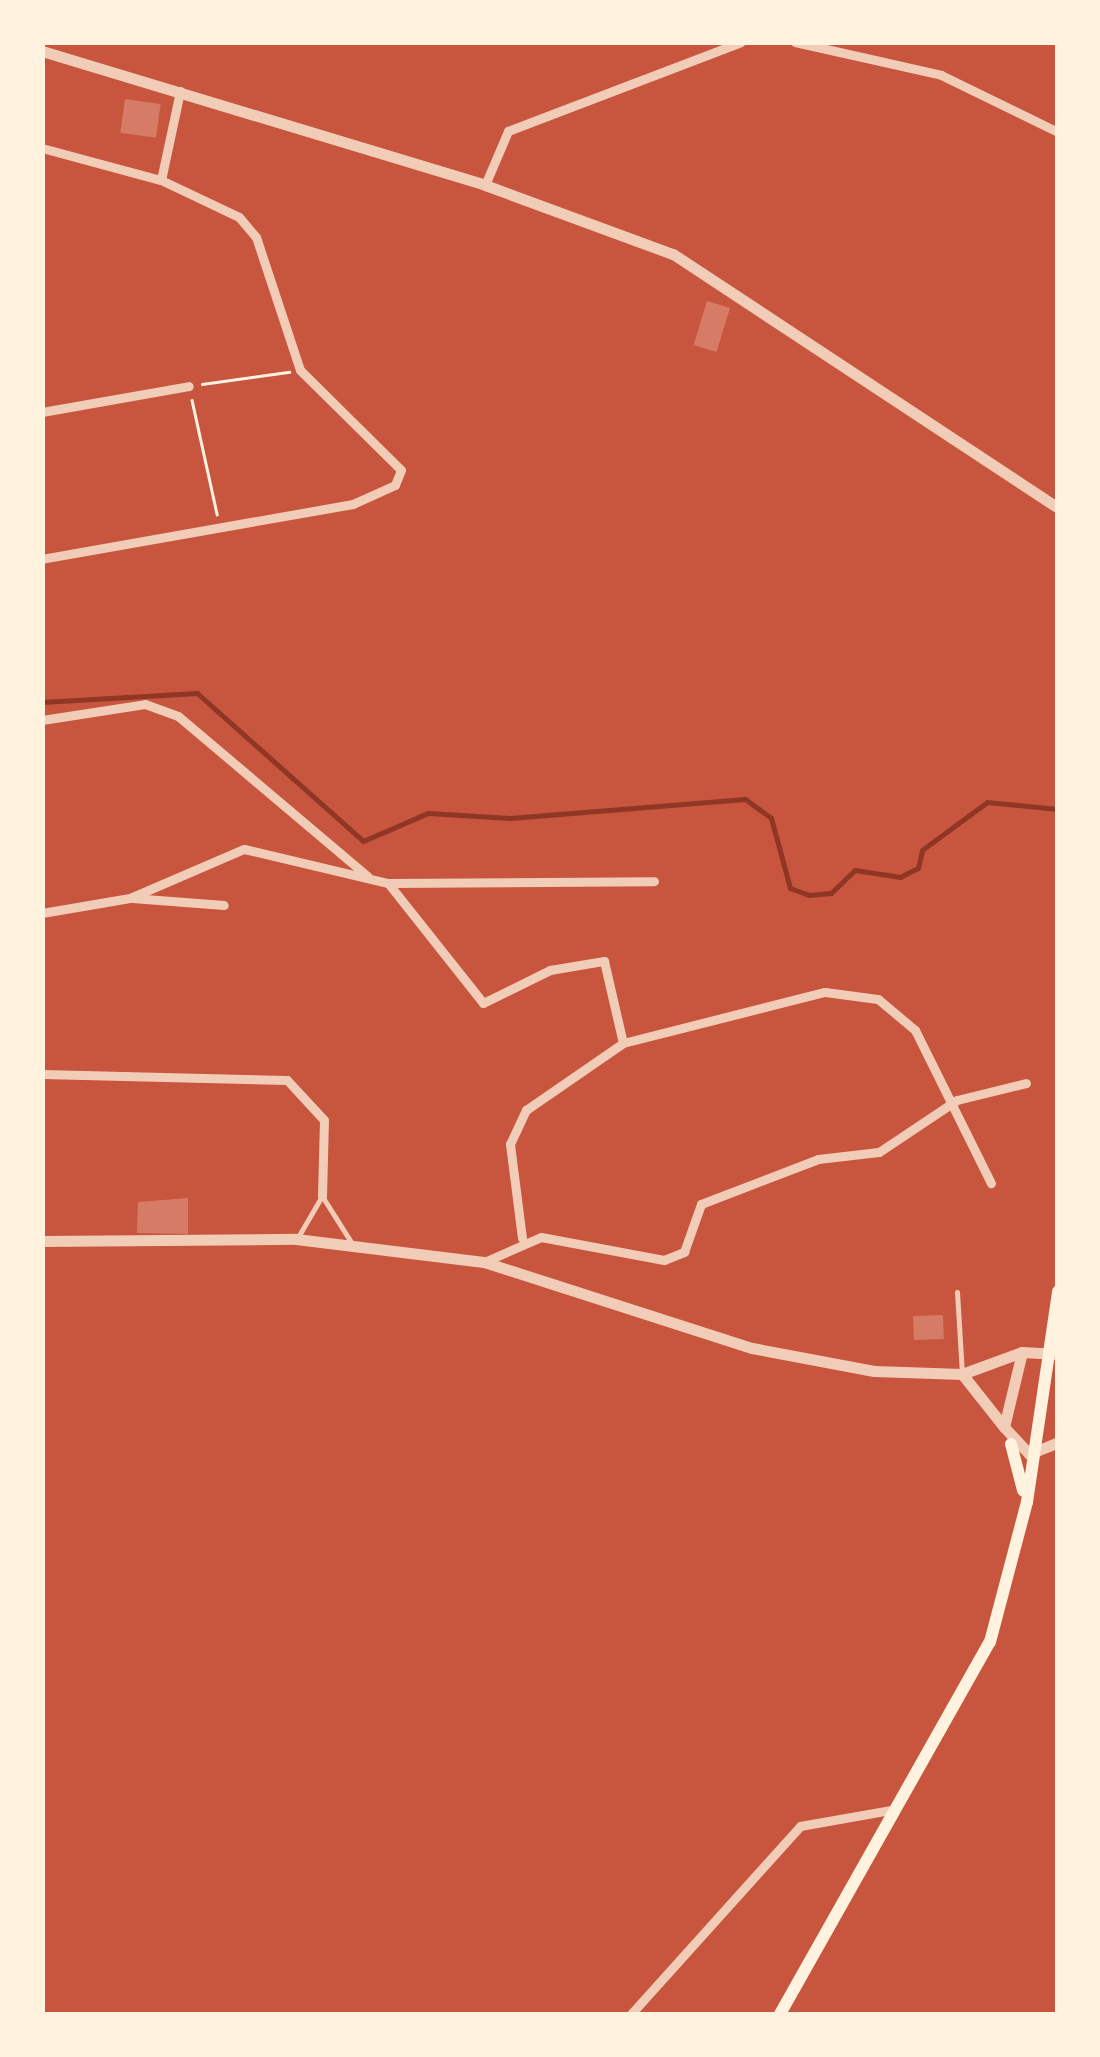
<!DOCTYPE html>
<html>
<head>
<meta charset="utf-8">
<style>
	body { margin:0 }
	#map { position:relative; width:1100px; height:2057px; overflow:hidden; background:#c8553d; font-family:"Roboto Serif",serif }
	div>[style] { position:absolute }
	[style*='--x'] { left:calc(var(--x)*1px); top:calc(var(--y)*1px); width:calc(var(--w)*1px); rotate:calc(var(--a)*1deg) }
	.stream>* { height:5px; margin:-2.5px; padding:0 2.5px; transform-origin:2.5px; border-radius:2.5px; background:#8f3625 }
	.building>* { inset:0; background:#d67c66; transform-origin:0 0 }
	.path>* { height:2.5px; margin:-1.25px; padding:0 1.25px; transform-origin:1.25px; border-radius:1.25px; background:#fff3e0 }
	.service>* { height:5px; margin:-2.5px; padding:0 2.5px; transform-origin:2.5px; border-radius:2.5px; background:#f1ccb7 }
	.minor>* { height:9px; margin:-4.5px; padding:0 4.5px; transform-origin:4.5px; border-radius:4.5px; background:#f1ccb7 }
	.tertiary>* { height:11px; margin:-5.5px; padding:0 5.5px; transform-origin:5.5px; border-radius:5.5px; background:#f1ccb7 }
	.secondary>* { height:12px; margin:-6px; padding:0 6px; transform-origin:6px; border-radius:6px; background:#fff3e0 }
	span { translate:-50% -50%; white-space:nowrap; text-align:center; line-height:1.15; -webkit-text-stroke:10px #fff3e0; paint-order:stroke }
	.frame { position:absolute; inset:0; border:45px solid #fff3e0; pointer-events:none }
</style>
</head>
<body>
<div id="map">
	<div class="stream">
		<i style="--x:42;--y:702;--w:155;--a:-3.3"></i>
		<i style="--x:197;--y:693;--w:222;--a:41.7"></i>
		<i style="--x:363;--y:841;--w:71;--a:-23.3"></i>
		<i style="--x:428;--y:813;--w:82;--a:3.5"></i>
		<i style="--x:510;--y:818;--w:236;--a:-4.6"></i>
		<i style="--x:745;--y:799;--w:32;--a:36"></i>
		<i style="--x:771;--y:818;--w:73;--a:74.8"></i>
		<i style="--x:790;--y:888;--w:20;--a:20"></i>
		<i style="--x:809;--y:895;--w:22;--a:-5"></i>
		<i style="--x:831;--y:893;--w:33;--a:-44"></i>
		<i style="--x:855;--y:870;--w:46;--a:8.8"></i>
		<i style="--x:900;--y:877;--w:20;--a:-27"></i>
		<i style="--x:918;--y:868;--w:18;--a:-77"></i>
		<i style="--x:922;--y:850;--w:81;--a:-36.4"></i>
		<i style="--x:987;--y:802;--w:71;--a:5.6"></i>
	</div>
	<div class="building">
		<i style="left:125px;top:99px;width:36px;height:34px;rotate:8deg"></i>
		<i style="left:707px;top:301px;width:24px;height:46px;rotate:17deg"></i>
		<i style="clip-path:polygon(188px 1198px,188px 1234px,137px 1233px,138px 1202px)"></i>
		<i style="left:943px;top:1315px;width:24px;height:30px;rotate:88deg"></i>
	</div>
	<div class="path">
		<i style="--x:202;--y:384;--w:88;--a:-7.9"></i>
		<i style="--x:192;--y:400;--w:117;--a:77.6"></i>
	</div>
	<div class="service">
		<i style="--x:298;--y:1237;--w:48;--a:-59.7"></i>
		<i style="--x:322;--y:1196;--w:54;--a:57.8"></i>
		<i style="--x:957;--y:1292;--w:81;--a:86.5"></i>
	</div>
	<div class="minor">
		<i style="--x:795;--y:42;--w:150;--a:12.7"></i>
		<i style="--x:941;--y:75;--w:130;--a:26"></i>
		<i style="--x:42;--y:148;--w:123;--a:15.1"></i>
		<i style="--x:161;--y:180;--w:86;--a:25.4"></i>
		<i style="--x:239;--y:217;--w:26;--a:50"></i>
		<i style="--x:256;--y:237;--w:140;--a:71.7"></i>
		<i style="--x:300;--y:370;--w:142;--a:44.7"></i>
		<i style="--x:401;--y:470;--w:16;--a:112"></i>
		<i style="--x:395;--y:485;--w:46;--a:155.7"></i>
		<i style="--x:353;--y:504;--w:316;--a:170"></i>
		<i style="--x:161;--y:180;--w:91;--a:-77.9"></i>
		<i style="--x:485;--y:185;--w:59;--a:-66.9"></i>
		<i style="--x:508;--y:131;--w:249;--a:-20.9"></i>
		<i style="--x:42;--y:412;--w:149;--a:-10"></i>
		<i style="--x:42;--y:720;--w:104;--a:-8.8"></i>
		<i style="--x:145;--y:704;--w:35;--a:20"></i>
		<i style="--x:178;--y:716;--w:248;--a:40.2"></i>
		<i style="--x:388;--y:883;--w:266;--a:-0.4"></i>
		<i style="--x:132;--y:898;--w:92;--a:4.4"></i>
		<i style="--x:42;--y:913;--w:89;--a:-9.7"></i>
		<i style="--x:130;--y:898;--w:124;--a:-23.3"></i>
		<i style="--x:244;--y:849;--w:148;--a:13.3"></i>
		<i style="--x:388;--y:883;--w:153;--a:51.6"></i>
		<i style="--x:483;--y:1003;--w:75;--a:-26.2"></i>
		<i style="--x:550;--y:970;--w:55;--a:-9.5"></i>
		<i style="--x:604;--y:961;--w:84;--a:77"></i>
		<i style="--x:42;--y:1074;--w:245;--a:1.4"></i>
		<i style="--x:287;--y:1080;--w:54;--a:47.2"></i>
		<i style="--x:324;--y:1120;--w:76;--a:91.5"></i>
		<i style="--x:522;--y:1238;--w:95;--a:-97.3"></i>
		<i style="--x:510;--y:1144;--w:38;--a:-65"></i>
		<i style="--x:526;--y:1110;--w:118;--a:-34.6"></i>
		<i style="--x:623;--y:1043;--w:208;--a:-14.2"></i>
		<i style="--x:825;--y:992;--w:53;--a:7.5"></i>
		<i style="--x:878;--y:999;--w:48;--a:40"></i>
		<i style="--x:915;--y:1030;--w:171;--a:63.6"></i>
		<i style="--x:484;--y:1262;--w:62;--a:-23.7"></i>
		<i style="--x:541;--y:1237;--w:125;--a:10.6"></i>
		<i style="--x:664;--y:1260;--w:22;--a:-22"></i>
		<i style="--x:684;--y:1252;--w:51;--a:-70.5"></i>
		<i style="--x:701;--y:1204;--w:125;--a:-21"></i>
		<i style="--x:818;--y:1159;--w:61;--a:-6.5"></i>
		<i style="--x:879;--y:1152;--w:94;--a:-33.7"></i>
		<i style="--x:957;--y:1100;--w:71;--a:-13.8"></i>
		<i style="--x:631;--y:2014;--w:253;--a:-48"></i>
		<i style="--x:800;--y:1826;--w:97;--a:-10"></i>
	</div>
	<div class="tertiary">
		<i style="--x:42;--y:51;--w:463;--a:16.8"></i>
		<i style="--x:485;--y:185;--w:200;--a:20.2"></i>
		<i style="--x:673;--y:254;--w:461;--a:33.4"></i>
		<i style="--x:42;--y:1241;--w:254;--a:-0.5"></i>
		<i style="--x:296;--y:1239;--w:189;--a:7"></i>
		<i style="--x:484;--y:1262;--w:281;--a:17.8"></i>
		<i style="--x:752;--y:1348;--w:124;--a:10.7"></i>
		<i style="--x:874;--y:1371;--w:88;--a:2"></i>
		<i style="--x:962;--y:1374;--w:64;--a:-20.1"></i>
		<i style="--x:1058;--y:1354;--w:36;--a:-177"></i>
		<i style="--x:1022;--y:1352;--w:77;--a:103.5"></i>
		<i style="--x:1004;--y:1427;--w:37;--a:47"></i>
		<i style="--x:1029;--y:1454;--w:31;--a:-22"></i>
		<i style="--x:962;--y:1374;--w:68;--a:51.6"></i>
	</div>
	<div class="secondary">
		<i style="--x:1011;--y:1444;--w:48;--a:75.4"></i>
		<i style="--x:780;--y:2014;--w:427;--a:-60.6"></i>
		<i style="--x:990;--y:1642;--w:145;--a:-75.2"></i>
		<i style="--x:1027;--y:1502;--w:213;--a:-81.6"></i>
	</div>
	<div class="frame"></div>
</div>
</body>
</html>
